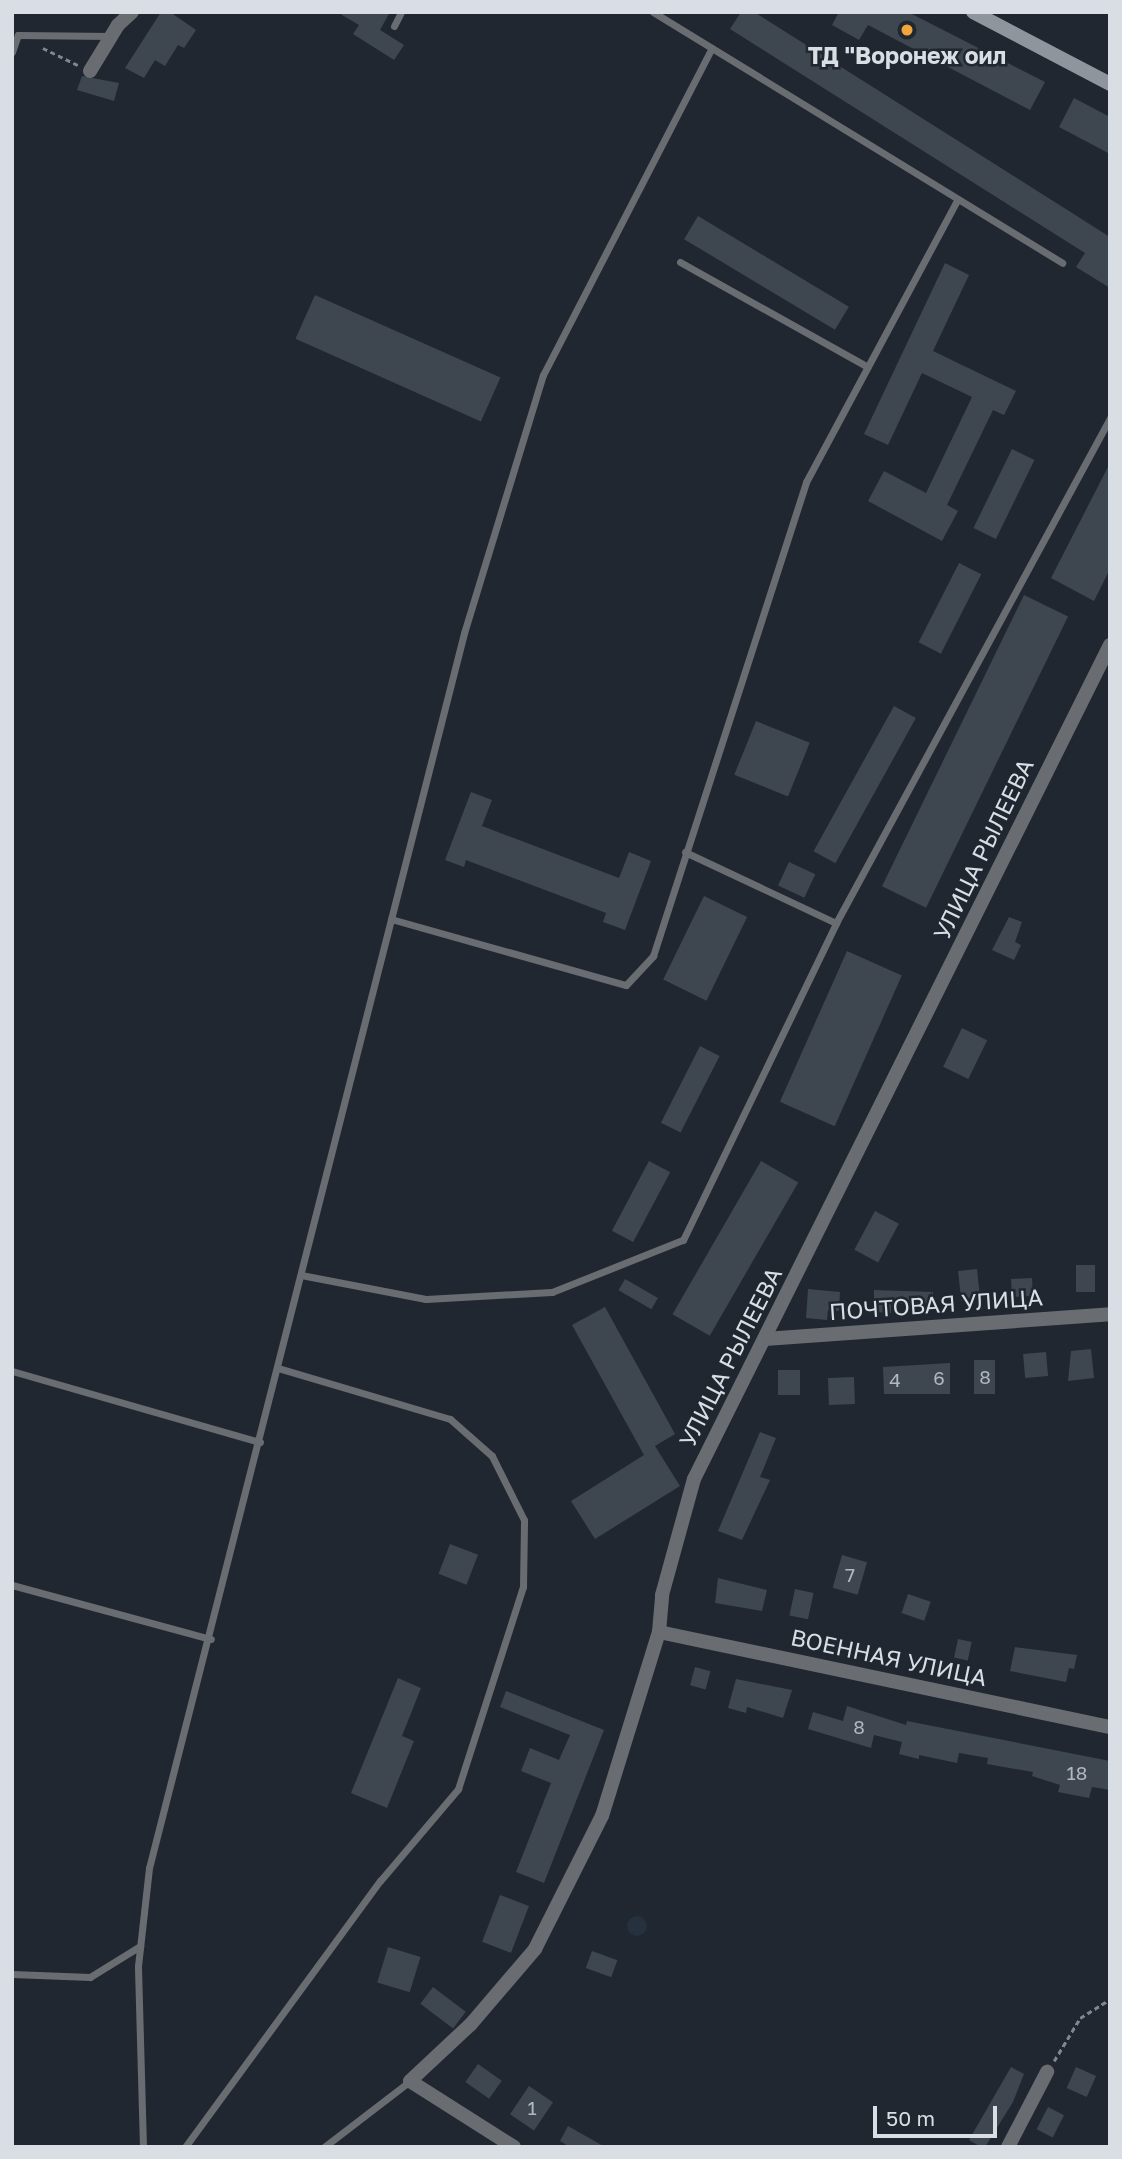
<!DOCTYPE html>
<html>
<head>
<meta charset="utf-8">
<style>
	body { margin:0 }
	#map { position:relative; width:1122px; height:2159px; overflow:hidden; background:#202730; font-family:"Golos Text",sans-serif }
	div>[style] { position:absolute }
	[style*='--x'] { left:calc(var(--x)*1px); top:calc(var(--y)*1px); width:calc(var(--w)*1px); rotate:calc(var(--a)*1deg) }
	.built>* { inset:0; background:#25313e }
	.round { border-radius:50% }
	.building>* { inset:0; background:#3e4650; transform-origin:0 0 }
	.path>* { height:2.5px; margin-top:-1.25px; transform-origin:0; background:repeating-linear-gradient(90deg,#80868d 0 5px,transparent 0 8.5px) }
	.lane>* { height:7px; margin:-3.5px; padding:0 3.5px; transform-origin:3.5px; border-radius:3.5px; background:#696d72 }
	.street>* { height:14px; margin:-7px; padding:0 7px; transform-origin:7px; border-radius:7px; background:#696d72 }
	.secondary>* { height:14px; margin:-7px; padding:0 7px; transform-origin:7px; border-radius:7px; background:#8e959d }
	.dots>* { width:19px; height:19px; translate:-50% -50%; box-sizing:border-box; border:4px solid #202730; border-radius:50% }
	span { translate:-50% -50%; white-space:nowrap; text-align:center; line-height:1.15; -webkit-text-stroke:5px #202730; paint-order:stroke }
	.number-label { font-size:19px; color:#b2b8bf }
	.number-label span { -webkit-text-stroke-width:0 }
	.poi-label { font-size:23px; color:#d9dee4; font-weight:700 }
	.street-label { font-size:23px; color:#d9dee4 }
	.frame { position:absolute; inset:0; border:14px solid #d9dee4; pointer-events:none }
	.scale { position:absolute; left:873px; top:2106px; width:124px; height:32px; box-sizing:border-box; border:4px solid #d9dee4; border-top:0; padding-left:9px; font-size:21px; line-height:24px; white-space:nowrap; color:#d9dee4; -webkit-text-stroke:5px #202730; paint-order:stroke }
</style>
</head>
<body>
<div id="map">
	<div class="built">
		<i class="round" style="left:627px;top:1916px;width:20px;height:20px"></i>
	</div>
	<div class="building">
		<i style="clip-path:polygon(161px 12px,170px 12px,196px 30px,184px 48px,178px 45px,165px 66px,155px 60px,144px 78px,125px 68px)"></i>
		<i style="clip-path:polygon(337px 12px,390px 12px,380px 30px,404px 45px,394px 60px,353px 34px,359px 25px)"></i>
		<i style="clip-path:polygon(741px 12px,754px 12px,1110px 237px,1110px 288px,1076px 267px,1085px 253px,730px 29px)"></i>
		<i style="clip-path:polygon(839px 12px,908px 12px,1045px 82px,1030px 110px,868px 25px,859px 40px,832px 25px)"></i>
		<i style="clip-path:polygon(82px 76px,119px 83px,114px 101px,77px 90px)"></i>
		<i style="clip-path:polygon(1074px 98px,1110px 117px,1110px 154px,1059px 127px)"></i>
		<i style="left:698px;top:216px;width:176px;height:27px;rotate:31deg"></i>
		<i style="clip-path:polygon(945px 263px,969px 275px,933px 351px,1016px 391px,1004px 415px,993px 410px,947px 505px,958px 511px,942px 541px,868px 501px,884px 471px,926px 493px,972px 397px,922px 373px,888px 445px,864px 434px)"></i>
		<i style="left:315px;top:295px;width:203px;height:48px;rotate:24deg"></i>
		<i style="left:1012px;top:449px;width:25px;height:88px;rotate:26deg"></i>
		<i style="clip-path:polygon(1110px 463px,1110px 569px,1094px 601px,1051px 578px)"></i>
		<i style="left:959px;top:563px;width:25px;height:89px;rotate:27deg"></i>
		<i style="left:1024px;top:595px;width:49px;height:324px;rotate:26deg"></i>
		<i style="left:894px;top:706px;width:25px;height:166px;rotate:29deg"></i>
		<i style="left:756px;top:721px;width:58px;height:58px;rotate:22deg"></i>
		<i style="clip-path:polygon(471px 792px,492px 800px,482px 826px,619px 878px,629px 852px,651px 861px,625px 930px,603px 922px,606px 913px,466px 860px,464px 867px,445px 860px)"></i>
		<i style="left:789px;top:862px;width:29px;height:26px;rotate:25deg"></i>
		<i style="left:704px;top:896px;width:48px;height:93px;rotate:26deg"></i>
		<i style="clip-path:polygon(1009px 917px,1022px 922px,1015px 942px,1021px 945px,1014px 960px,992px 950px)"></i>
		<i style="left:847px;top:951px;width:60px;height:165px;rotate:24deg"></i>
		<i style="left:962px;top:1028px;width:28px;height:43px;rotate:26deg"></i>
		<i style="left:700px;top:1046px;width:22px;height:86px;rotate:27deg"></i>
		<i style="left:649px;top:1161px;width:24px;height:79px;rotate:28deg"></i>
		<i style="left:761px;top:1161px;width:43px;height:177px;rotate:30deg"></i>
		<i style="left:875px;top:1211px;width:27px;height:44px;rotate:28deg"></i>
		<i style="left:1076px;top:1265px;width:19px;height:27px"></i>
		<i style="left:977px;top:1269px;width:30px;height:19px;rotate:84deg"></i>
		<i style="left:1032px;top:1278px;width:18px;height:21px;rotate:87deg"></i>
		<i style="left:625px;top:1279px;width:38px;height:13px;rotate:30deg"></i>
		<i style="clip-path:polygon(808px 1289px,840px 1292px,839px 1311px,828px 1310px,827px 1320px,806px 1318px)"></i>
		<i style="clip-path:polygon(874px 1290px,933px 1292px,933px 1303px,891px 1304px,891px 1313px,874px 1312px)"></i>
		<i style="clip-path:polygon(605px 1307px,675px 1434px,655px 1446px,680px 1486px,595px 1539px,571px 1501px,644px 1455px,572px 1325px)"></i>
		<i style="clip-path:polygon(1091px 1349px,1094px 1378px,1068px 1381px,1071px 1351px)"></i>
		<i style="left:1046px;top:1352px;width:24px;height:23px;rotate:85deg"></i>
		<i style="left:974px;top:1360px;width:21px;height:34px"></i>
		<i style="clip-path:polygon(950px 1363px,950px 1394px,884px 1394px,883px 1367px)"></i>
		<i style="left:778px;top:1370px;width:22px;height:25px"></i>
		<i style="left:854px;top:1377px;width:27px;height:26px;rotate:88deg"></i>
		<i style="clip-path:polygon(760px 1432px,776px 1438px,760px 1477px,770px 1480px,742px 1540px,718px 1531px)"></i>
		<i style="left:450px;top:1544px;width:30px;height:32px;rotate:21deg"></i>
		<i style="left:842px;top:1555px;width:26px;height:34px;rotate:16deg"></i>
		<i style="clip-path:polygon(718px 1578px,767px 1590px,762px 1611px,715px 1603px)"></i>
		<i style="left:795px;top:1589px;width:19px;height:27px;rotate:12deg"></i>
		<i style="left:908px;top:1594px;width:24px;height:20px;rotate:19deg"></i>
		<i style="left:958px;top:1639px;width:14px;height:19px;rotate:12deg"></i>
		<i style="clip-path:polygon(1015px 1647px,1077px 1655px,1074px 1669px,1069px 1668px,1066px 1682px,1010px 1671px)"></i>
		<i style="left:695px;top:1667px;width:16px;height:19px;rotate:15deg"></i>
		<i style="clip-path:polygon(398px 1678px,421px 1688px,402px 1736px,414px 1741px,387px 1808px,351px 1793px)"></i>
		<i style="clip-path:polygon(736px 1679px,792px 1690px,783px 1718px,747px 1707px,746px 1713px,728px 1708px)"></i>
		<i style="clip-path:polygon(506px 1691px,604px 1730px,544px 1883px,516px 1872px,551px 1783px,521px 1771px,530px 1748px,559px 1760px,570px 1735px,500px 1707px)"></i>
		<i style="clip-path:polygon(847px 1706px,906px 1725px,907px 1721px,1110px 1761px,1110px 1790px,1092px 1787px,1089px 1798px,1058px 1792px,1060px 1785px,1032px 1776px,1033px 1772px,987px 1764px,988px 1758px,959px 1753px,957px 1763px,919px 1755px,919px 1759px,899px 1754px,902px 1742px,874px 1735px,871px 1748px,808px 1729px,813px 1712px,843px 1721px)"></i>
		<i style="left:500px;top:1895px;width:31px;height:50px;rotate:21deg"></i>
		<i style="left:388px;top:1947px;width:34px;height:37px;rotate:17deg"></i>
		<i style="left:592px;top:1951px;width:27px;height:18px;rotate:20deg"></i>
		<i style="left:433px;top:1987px;width:41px;height:21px;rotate:37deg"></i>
		<i style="left:478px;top:2064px;width:29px;height:22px;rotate:35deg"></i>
		<i style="clip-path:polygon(1011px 2067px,1024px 2074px,1013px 2102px,985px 2147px,981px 2147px,969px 2140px)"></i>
		<i style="left:1076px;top:2067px;width:22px;height:23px;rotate:24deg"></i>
		<i style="left:529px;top:2086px;width:29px;height:34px;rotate:34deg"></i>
		<i style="left:1048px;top:2107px;width:18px;height:25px;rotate:27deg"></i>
		<i style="clip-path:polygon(568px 2126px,605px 2147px,570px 2147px,560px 2141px)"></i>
	</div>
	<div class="path">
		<i style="--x:43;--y:48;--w:39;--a:26"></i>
		<i style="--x:1054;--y:2061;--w:50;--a:-58.8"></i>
		<i style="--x:1080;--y:2018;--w:36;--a:-32"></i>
	</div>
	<div class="lane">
		<i style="--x:653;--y:12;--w:480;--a:31.5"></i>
		<i style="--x:394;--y:26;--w:16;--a:-63"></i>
		<i style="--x:12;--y:52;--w:18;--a:-71"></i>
		<i style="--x:18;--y:35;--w:93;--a:0.6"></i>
		<i style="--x:680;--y:262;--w:215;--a:29.2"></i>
		<i style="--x:685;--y:852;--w:167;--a:25.2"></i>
		<i style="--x:391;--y:919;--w:244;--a:15.7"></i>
		<i style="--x:626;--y:985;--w:40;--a:-47"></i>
		<i style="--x:653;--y:956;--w:498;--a:-72.1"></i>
		<i style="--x:806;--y:482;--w:321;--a:-61.8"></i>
		<i style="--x:301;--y:1275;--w:127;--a:10.9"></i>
		<i style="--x:426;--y:1299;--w:126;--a:-3.2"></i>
		<i style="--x:552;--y:1292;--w:141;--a:-21.7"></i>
		<i style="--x:683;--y:1240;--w:352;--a:-64.2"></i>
		<i style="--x:836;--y:923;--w:575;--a:-61.52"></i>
		<i style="--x:12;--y:1371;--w:258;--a:16"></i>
		<i style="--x:12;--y:1585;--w:206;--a:15.2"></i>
		<i style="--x:12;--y:1974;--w:78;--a:2.2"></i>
		<i style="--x:90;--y:1977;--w:59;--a:-31.8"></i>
		<i style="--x:143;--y:2147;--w:181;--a:-91.6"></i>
		<i style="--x:138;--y:1966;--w:99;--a:-83.6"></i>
		<i style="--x:149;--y:1868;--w:1275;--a:-75.69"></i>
		<i style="--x:464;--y:633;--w:270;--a:-73"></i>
		<i style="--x:543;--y:375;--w:368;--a:-62.7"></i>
		<i style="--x:185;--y:2147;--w:330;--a:-53.8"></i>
		<i style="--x:380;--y:1881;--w:121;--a:-49.7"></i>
		<i style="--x:458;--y:1789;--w:212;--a:-72.2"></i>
		<i style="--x:523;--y:1587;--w:67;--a:-89.1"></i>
		<i style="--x:524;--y:1520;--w:72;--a:-116.6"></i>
		<i style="--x:492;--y:1456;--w:56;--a:-138.6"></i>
		<i style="--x:450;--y:1419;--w:179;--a:-163.5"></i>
		<i style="--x:324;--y:2147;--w:108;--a:-37.5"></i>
	</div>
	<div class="street">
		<i style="--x:90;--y:71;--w:54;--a:-58.7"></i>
		<i style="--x:118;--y:25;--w:19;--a:-43"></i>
		<i style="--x:765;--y:1339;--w:346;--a:-4.1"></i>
		<i style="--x:659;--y:1632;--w:461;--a:11.9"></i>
		<i style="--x:514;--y:2147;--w:123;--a:-147.6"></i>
		<i style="--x:410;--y:2081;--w:83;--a:-43.1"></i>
		<i style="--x:471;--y:2024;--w:99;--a:-49.5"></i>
		<i style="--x:535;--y:1949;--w:149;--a:-63.3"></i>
		<i style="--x:602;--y:1816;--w:193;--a:-72.8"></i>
		<i style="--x:659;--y:1632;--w:37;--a:-85"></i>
		<i style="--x:662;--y:1595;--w:120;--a:-74.6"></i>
		<i style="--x:694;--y:1479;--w:932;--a:-63.49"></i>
		<i style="--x:1008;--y:2147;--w:85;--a:-62.5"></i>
	</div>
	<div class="secondary">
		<i style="--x:973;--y:12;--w:155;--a:27.7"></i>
	</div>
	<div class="dots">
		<i style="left:907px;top:30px;background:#efa73d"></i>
	</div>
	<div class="number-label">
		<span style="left:985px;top:1377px">8</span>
		<span style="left:939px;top:1378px">6</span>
		<span style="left:895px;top:1380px">4</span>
		<span style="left:850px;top:1575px">7</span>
		<span style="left:859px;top:1727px">8</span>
		<span style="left:1077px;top:1773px">18</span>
		<span style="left:532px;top:2108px">1</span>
	</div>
	<div class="poi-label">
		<span style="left:907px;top:55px">ТД "Воронеж оил</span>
	</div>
	<div class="street-label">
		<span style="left:983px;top:849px;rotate:-64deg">УЛИЦА РЫЛЕЕВА</span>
		<span style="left:936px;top:1304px;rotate:-4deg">ПОЧТОВАЯ УЛИЦА</span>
		<span style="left:730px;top:1357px;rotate:-63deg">УЛИЦА РЫЛЕЕВА</span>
		<span style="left:889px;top:1657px;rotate:12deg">ВОЕННАЯ УЛИЦА</span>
	</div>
	<div class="frame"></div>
	<div class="scale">50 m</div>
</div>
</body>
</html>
